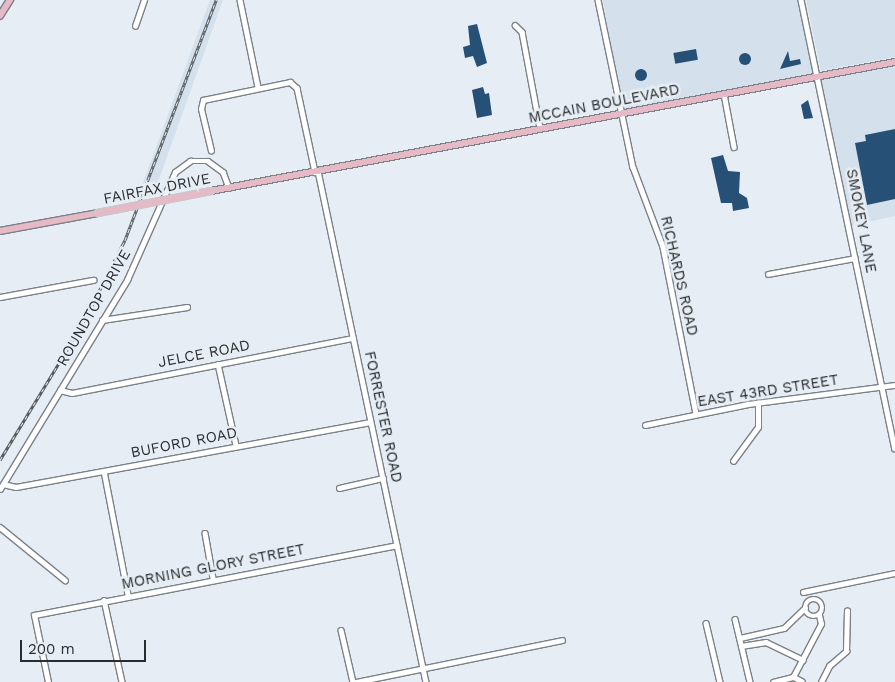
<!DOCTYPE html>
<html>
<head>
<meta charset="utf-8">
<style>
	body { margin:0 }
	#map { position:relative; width:895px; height:682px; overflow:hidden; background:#e6edf4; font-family:"Work Sans",sans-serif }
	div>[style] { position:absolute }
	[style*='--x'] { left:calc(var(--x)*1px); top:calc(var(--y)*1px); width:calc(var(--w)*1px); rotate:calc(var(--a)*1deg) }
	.built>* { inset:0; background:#d4e1ed }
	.building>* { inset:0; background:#275076; transform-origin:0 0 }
	.round { border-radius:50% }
	.roads { filter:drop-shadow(1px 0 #7b8187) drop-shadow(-1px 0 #7b8187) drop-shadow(0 1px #7b8187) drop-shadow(0 -1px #7b8187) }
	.minor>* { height:4.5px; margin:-2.25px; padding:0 2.25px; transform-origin:2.25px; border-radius:2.25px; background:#fff }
	.minor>.ring { margin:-2.25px; padding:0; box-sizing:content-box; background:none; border:4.5px solid #fff; border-radius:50% }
	.major>* { height:5.5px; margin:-2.75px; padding:0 2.75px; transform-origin:2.75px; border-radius:2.75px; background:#e6b9c7 }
	.rail>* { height:3px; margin-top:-1.5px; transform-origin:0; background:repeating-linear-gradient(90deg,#e6edf4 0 4px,#585c5f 0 8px); box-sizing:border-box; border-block:1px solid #585c5f }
	.bridges { filter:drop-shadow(1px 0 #c8c8c9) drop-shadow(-1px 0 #c8c8c9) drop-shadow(0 1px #c8c8c9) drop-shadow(0 -1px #c8c8c9) }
	.major-bridge>* { height:5.5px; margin:-2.75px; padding:0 2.75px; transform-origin:2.75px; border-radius:2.75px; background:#e6b9c7 }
	span { translate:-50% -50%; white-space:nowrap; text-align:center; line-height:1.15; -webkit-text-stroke:5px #e6edf4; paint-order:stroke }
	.street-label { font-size:15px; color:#2a2d2f }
	.scale { position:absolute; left:20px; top:640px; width:126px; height:22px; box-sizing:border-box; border:2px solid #2a2d2f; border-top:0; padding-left:6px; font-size:15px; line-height:18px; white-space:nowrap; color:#2a2d2f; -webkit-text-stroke:4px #e6edf4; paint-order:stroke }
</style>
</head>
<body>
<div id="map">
	<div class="built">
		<i style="clip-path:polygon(210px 0,223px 0,153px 196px,137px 199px)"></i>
		<i style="clip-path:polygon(603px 0,799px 0,817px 76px,895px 62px,895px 216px,849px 226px,817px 76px,622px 113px)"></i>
		<i style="clip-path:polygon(806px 0,895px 0,895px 57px,821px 71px)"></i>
	</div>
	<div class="building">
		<i style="clip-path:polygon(477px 24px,487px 63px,477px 67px,473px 56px,465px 58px,463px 47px,470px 45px,468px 26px)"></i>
		<i style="left:696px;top:49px;width:11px;height:23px;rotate:80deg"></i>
		<i style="clip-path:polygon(788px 51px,790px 61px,800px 59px,801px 64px,780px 69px)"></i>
		<i class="round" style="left:739px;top:53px;width:12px;height:12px"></i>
		<i class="round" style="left:635px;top:69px;width:12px;height:12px"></i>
		<i style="clip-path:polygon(483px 87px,485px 94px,489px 93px,492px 115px,477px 118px,472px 90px)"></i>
		<i style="clip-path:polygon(808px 100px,813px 118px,804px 119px,801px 105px)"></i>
		<i style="clip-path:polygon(895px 129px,895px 199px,867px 205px,855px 143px,866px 141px,865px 135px)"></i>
		<i style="clip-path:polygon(723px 155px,728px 171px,740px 172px,739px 193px,747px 198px,749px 208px,733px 211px,732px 203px,721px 203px,711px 158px)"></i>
	</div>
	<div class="roads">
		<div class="minor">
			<i style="--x:240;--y:0;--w:89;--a:78.3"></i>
			<i style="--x:598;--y:0;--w:171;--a:78.2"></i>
			<i style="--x:633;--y:167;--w:85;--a:69.4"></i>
			<i style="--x:663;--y:247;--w:170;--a:78.8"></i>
			<i style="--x:801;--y:0;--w:458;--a:78.2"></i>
			<i style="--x:515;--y:25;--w:10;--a:45"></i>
			<i style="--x:522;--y:32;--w:98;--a:79.4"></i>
			<i style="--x:135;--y:26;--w:28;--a:-71"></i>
			<i style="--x:724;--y:94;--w:54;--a:79.3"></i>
			<i style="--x:211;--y:151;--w:43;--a:-103.4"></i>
			<i style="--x:201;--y:109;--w:9;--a:-77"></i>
			<i style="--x:203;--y:100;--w:89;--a:-11.7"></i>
			<i style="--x:290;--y:82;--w:9;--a:41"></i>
			<i style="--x:297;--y:88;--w:86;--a:77.9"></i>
			<i style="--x:318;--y:171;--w:522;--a:78.07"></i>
			<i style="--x:768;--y:274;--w:88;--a:-10.4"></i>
			<i style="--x:0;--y:297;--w:95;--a:-10.4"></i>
			<i style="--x:102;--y:320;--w:86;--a:-8.7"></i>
			<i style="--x:218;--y:364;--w:83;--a:77.5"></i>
			<i style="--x:60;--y:390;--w:12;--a:14"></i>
			<i style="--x:72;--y:393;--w:286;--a:-11.1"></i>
			<i style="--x:645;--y:425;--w:105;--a:-11.5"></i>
			<i style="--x:748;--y:404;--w:148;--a:-7.4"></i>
			<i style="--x:733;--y:461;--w:42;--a:-53.7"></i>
			<i style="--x:758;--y:427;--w:24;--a:-90"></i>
			<i style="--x:104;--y:471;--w:126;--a:79"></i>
			<i style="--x:3;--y:484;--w:13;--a:13"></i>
			<i style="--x:16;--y:487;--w:360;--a:-10.4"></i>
			<i style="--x:339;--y:488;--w:45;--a:-12.8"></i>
			<i style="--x:0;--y:489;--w:245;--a:-58.7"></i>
			<i style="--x:127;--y:280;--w:118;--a:-66"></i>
			<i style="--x:175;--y:172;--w:19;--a:-36"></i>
			<i style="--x:190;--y:161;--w:18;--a:0"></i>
			<i style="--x:208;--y:161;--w:19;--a:36"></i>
			<i style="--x:223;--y:172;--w:17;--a:69"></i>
			<i style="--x:0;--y:527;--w:84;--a:39.2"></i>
			<i style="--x:205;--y:533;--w:46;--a:79.9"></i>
			<i style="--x:803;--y:592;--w:94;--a:-11.7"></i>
			<i class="ring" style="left:805px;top:599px;width:13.5px;height:13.5px"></i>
			<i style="--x:104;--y:600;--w:84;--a:77.6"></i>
			<i style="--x:735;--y:619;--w:65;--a:76.6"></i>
			<i style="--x:706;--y:623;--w:61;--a:76.7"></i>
			<i style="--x:341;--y:630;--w:53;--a:77"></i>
			<i style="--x:740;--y:638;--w:45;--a:-12.8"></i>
			<i style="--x:784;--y:628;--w:29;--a:-44"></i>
			<i style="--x:741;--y:646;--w:25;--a:-9"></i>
			<i style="--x:766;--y:642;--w:41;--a:25.9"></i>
			<i style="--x:48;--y:682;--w:68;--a:-101.8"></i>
			<i style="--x:34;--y:615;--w:369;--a:-10.9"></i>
			<i style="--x:356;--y:682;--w:210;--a:-11.5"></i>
			<i style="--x:773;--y:682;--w:21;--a:-14"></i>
			<i style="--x:802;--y:682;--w:10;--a:-151"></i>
			<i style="--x:793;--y:677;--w:60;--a:-62.2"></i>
			<i style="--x:821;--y:624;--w:9;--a:-103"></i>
			<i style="--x:821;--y:682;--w:18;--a:-63"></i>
			<i style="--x:829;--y:666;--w:23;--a:-41"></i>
			<i style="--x:846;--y:651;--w:40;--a:-88.6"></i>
		</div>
		<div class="major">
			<i style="--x:0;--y:16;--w:19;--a:-58"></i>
			<i style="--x:211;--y:191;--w:696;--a:-10.68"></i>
			<i style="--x:0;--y:231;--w:100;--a:-10.4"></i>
		</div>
	</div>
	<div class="rail">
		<i style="--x:0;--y:460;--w:158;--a:-58.7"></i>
		<i style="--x:82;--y:325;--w:95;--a:-63.2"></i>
		<i style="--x:125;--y:240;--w:257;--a:-69.2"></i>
	</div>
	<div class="bridges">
		<div class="major-bridge">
			<i style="--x:98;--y:213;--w:115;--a:-11"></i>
		</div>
	</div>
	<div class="street-label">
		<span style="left:604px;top:104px;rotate:-11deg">MCCAIN BOULEVARD</span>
		<span style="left:157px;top:189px;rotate:-11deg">FAIRFAX DRIVE</span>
		<span style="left:861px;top:221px;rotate:79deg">SMOKEY LANE</span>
		<span style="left:679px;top:276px;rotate:77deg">RICHARDS ROAD</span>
		<span style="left:94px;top:308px;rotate:-60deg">ROUNDTOP DRIVE</span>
		<span style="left:204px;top:354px;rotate:-11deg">JELCE ROAD</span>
		<span style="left:768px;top:391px;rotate:-9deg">EAST 43RD STREET</span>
		<span style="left:383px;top:417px;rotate:78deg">FORRESTER ROAD</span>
		<span style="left:184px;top:443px;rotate:-11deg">BUFORD ROAD</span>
		<span style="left:213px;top:567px;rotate:-11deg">MORNING GLORY STREET</span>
	</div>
	<div class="scale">200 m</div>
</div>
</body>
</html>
